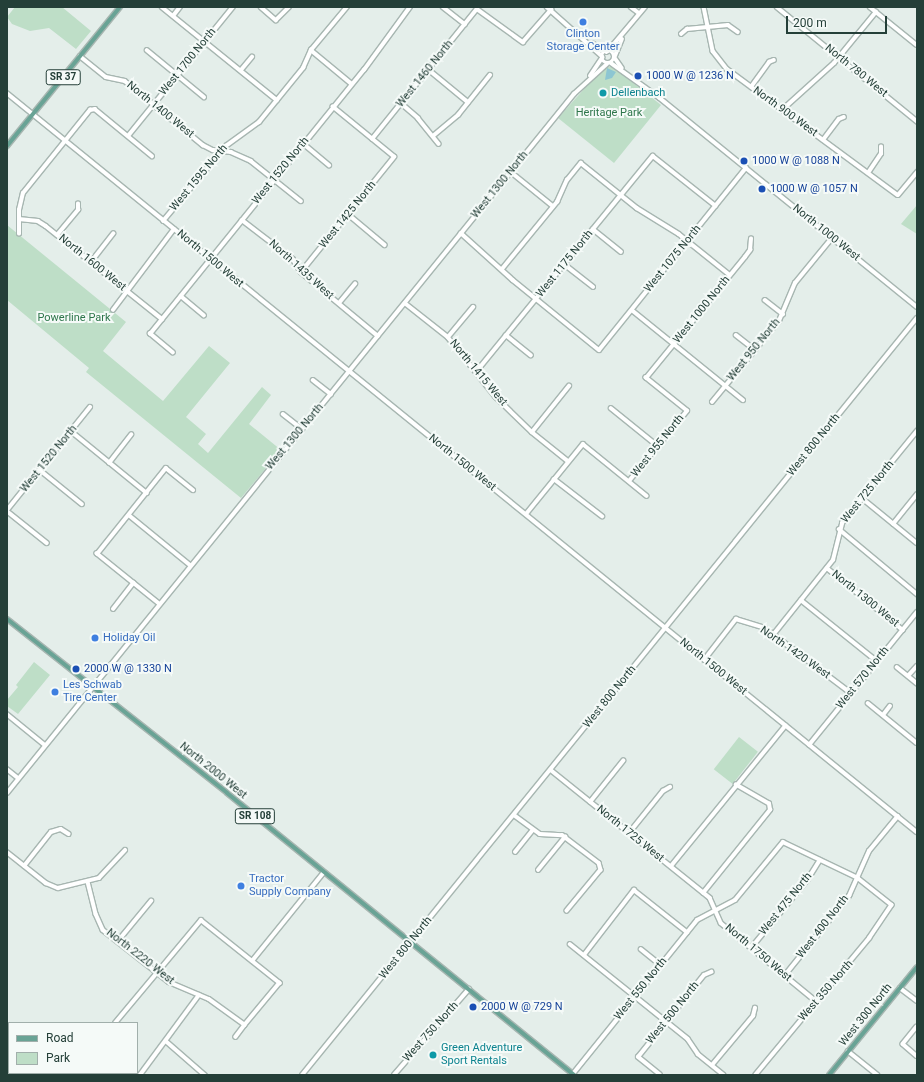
<!DOCTYPE html>
<html>
<head>
<meta charset="utf-8">
<style>
	body { margin:0 }
	#map { position:relative; width:924px; height:1082px; overflow:hidden; background:#e4eeea; font-family:Roboto,sans-serif }
	div>[style] { position:absolute }
	[style*='--x'] { left:calc(var(--x)*1px); top:calc(var(--y)*1px); width:calc(var(--w)*1px); rotate:calc(var(--a)*1deg) }
	.green>* { inset:0; background:#bedec7; transform-origin:0 0 }
	.water>* { inset:0; background:#8dc6d2 }
	.roads { filter:drop-shadow(1px 0 #a7b6b1) drop-shadow(-1px 0 #a7b6b1) drop-shadow(0 1px #a7b6b1) drop-shadow(0 -1px #a7b6b1) }
	.minor>* { height:3.5px; margin:-1.75px; padding:0 1.75px; transform-origin:1.75px; border-radius:1.75px; background:#fff }
	.minor>.ring { margin:-1.75px; padding:0; box-sizing:content-box; background:none; border:3.5px solid #fff; border-radius:50% }
	.major>* { height:4px; margin:-2px; padding:0 2px; transform-origin:2px; border-radius:2px; background:#69a395 }
	.dots>* { width:11px; height:11px; translate:-50% -50%; box-sizing:border-box; border:2px solid #f5faf8; border-radius:50% }
	span { translate:-50% -50%; white-space:nowrap; text-align:center; line-height:1.15; -webkit-text-stroke:4px #f5faf8; paint-order:stroke }
	.shield-label span { padding:1px 3px; background:#f5faf8; border:1px solid; border-radius:3px; -webkit-text-stroke-width:0 }
	.shield-label { font-size:10px; color:#243f38; font-weight:700 }
	.shop-label { font-size:11px; color:#366cbe }
	.left { translate:0 -50%; text-align:left }
	.street-label { font-size:11px; color:#243f38 }
	.transit-label { font-size:11px; color:#164399 }
	.culture-label { font-size:11px; color:#0d838f }
	.park-label { font-size:11px; color:#2e764b }
	.frame { position:absolute; inset:0; border:8px solid #243f38; pointer-events:none }
	.legend { position:absolute; left:8px; top:1022px; width:130px; height:52px; box-sizing:border-box; background:#f5faf8; border:1px solid #a1afab; margin:0; padding:5px 7px; list-style:none; font-size:12px; color:#243f38 }
	.legend li { display:flex; align-items:center; gap:8px; height:20px }
	.legend b { width:20px; border:1px solid #a1afab }
	.scale { position:absolute; left:786px; top:16px; width:101px; height:18px; box-sizing:border-box; border:2px solid #243f38; border-top:0; padding-left:5px; font-size:12px; line-height:14px; white-space:nowrap; color:#243f38; -webkit-text-stroke:3px #f5faf8; paint-order:stroke }
</style>
</head>
<body>
<div id="map">
	<div class="green">
		<i style="clip-path:polygon(15px 7px,62px 7px,91px 31px,76px 49px,49px 28px,30px 31px,12px 24px,7px 17px)"></i>
		<i style="clip-path:polygon(612px 66px,661px 105px,614px 163px,558px 118px,603px 68px)"></i>
		<i style="clip-path:polygon(917px 205px,917px 234px,901px 224px)"></i>
		<i style="clip-path:polygon(7px 225px,126px 322px,103px 351px,163px 401px,209px 346px,230px 363px,186px 417px,206px 434px,198px 444px,208px 453px,262px 387px,271px 395px,249px 424px,281px 450px,241px 498px,86px 372px,89px 368px,7px 300px)"></i>
		<i style="clip-path:polygon(34px 662px,50px 675px,18px 714px,7px 706px,7px 700px,18px 687px,16px 685px)"></i>
		<i style="left:739px;top:737px;width:24px;height:41px;rotate:38deg"></i>
	</div>
	<div class="water">
		<i style="clip-path:polygon(607px 68px,616px 72px,612px 78px,605px 80px)"></i>
	</div>
	<div class="roads">
		<div class="minor">
			<i style="--x:162;--y:7;--w:148;--a:39"></i>
			<i style="--x:261;--y:7;--w:20;--a:41"></i>
			<i style="--x:276;--y:20;--w:18;--a:-45"></i>
			<i style="--x:443;--y:7;--w:28;--a:38"></i>
			<i style="--x:547;--y:7;--w:74;--a:41.7"></i>
			<i style="--x:631;--y:7;--w:10;--a:37"></i>
			<i style="--x:704;--y:7;--w:45;--a:78.4"></i>
			<i style="--x:713;--y:51;--w:23;--a:52"></i>
			<i style="--x:727;--y:69;--w:212;--a:36.4"></i>
			<i style="--x:898;--y:195;--w:30;--a:-50"></i>
			<i style="--x:777;--y:7;--w:181;--a:39.2"></i>
			<i style="--x:870;--y:7;--w:60;--a:39"></i>
			<i style="--x:173;--y:16;--w:11;--a:-52"></i>
			<i style="--x:681;--y:34;--w:8;--a:-40"></i>
			<i style="--x:687;--y:29;--w:41;--a:-5.6"></i>
			<i style="--x:728;--y:25;--w:12;--a:35"></i>
			<i style="--x:592;--y:43;--w:17;--a:31"></i>
			<i style="--x:147;--y:50;--w:74;--a:39.5"></i>
			<i style="--x:311;--y:50;--w:53;--a:39.7"></i>
			<i class="ring" style="left:602px;top:51px;width:8.5px;height:8.5px"></i>
			<i style="--x:608;--y:51;--w:57;--a:-49.9"></i>
			<i style="--x:80;--y:56;--w:33;--a:39"></i>
			<i style="--x:106;--y:77;--w:19;--a:12"></i>
			<i style="--x:125;--y:81;--w:101;--a:39.4"></i>
			<i style="--x:203;--y:145;--w:11;--a:27"></i>
			<i style="--x:213;--y:150;--w:18;--a:6"></i>
			<i style="--x:231;--y:152;--w:22;--a:24"></i>
			<i style="--x:251;--y:161;--w:64;--a:38.7"></i>
			<i style="--x:615;--y:56;--w:18;--a:-68"></i>
			<i style="--x:615;--y:58;--w:12;--a:55"></i>
			<i style="--x:611;--y:63;--w:60;--a:35.5"></i>
			<i style="--x:660;--y:98;--w:331;--a:39.1"></i>
			<i style="--x:428;--y:69;--w:52;--a:39.5"></i>
			<i style="--x:241;--y:70;--w:17;--a:-50"></i>
			<i style="--x:590;--y:76;--w:22;--a:-56"></i>
			<i style="--x:751;--y:87;--w:31;--a:-54"></i>
			<i style="--x:769;--y:62;--w:5;--a:-22"></i>
			<i style="--x:7;--y:93;--w:1172;--a:39.08"></i>
			<i style="--x:401;--y:103;--w:23;--a:41"></i>
			<i style="--x:418;--y:118;--w:33;--a:51"></i>
			<i style="--x:782;--y:110;--w:70;--a:-42.1"></i>
			<i style="--x:834;--y:63;--w:66;--a:-50.5"></i>
			<i style="--x:128;--y:136;--w:166;--a:-50.9"></i>
			<i style="--x:433;--y:136;--w:33;--a:-40"></i>
			<i style="--x:458;--y:115;--w:51;--a:-51.3"></i>
			<i style="--x:372;--y:139;--w:167;--a:-51.1"></i>
			<i style="--x:477;--y:9;--w:57;--a:35.7"></i>
			<i style="--x:523;--y:42;--w:43;--a:-48.8"></i>
			<i style="--x:823;--y:140;--w:26;--a:-53"></i>
			<i style="--x:839;--y:119;--w:5;--a:-22"></i>
			<i style="--x:304;--y:144;--w:33;--a:40"></i>
			<i style="--x:511;--y:172;--w:54;--a:39"></i>
			<i style="--x:868;--y:173;--w:23;--a:-56"></i>
			<i style="--x:881;--y:154;--w:7;--a:-90"></i>
			<i style="--x:348;--y:214;--w:48;--a:40"></i>
			<i style="--x:19;--y:219;--w:19;--a:6"></i>
			<i style="--x:38;--y:221;--w:9;--a:32"></i>
			<i style="--x:46;--y:226;--w:149;--a:38.7"></i>
			<i style="--x:242;--y:220;--w:64;--a:37.4"></i>
			<i style="--x:293;--y:259;--w:15;--a:58"></i>
			<i style="--x:301;--y:272;--w:100;--a:39.7"></i>
			<i style="--x:163;--y:221;--w:98;--a:-50"></i>
			<i style="--x:226;--y:146;--w:41;--a:-36"></i>
			<i style="--x:259;--y:122;--w:70;--a:-50.8"></i>
			<i style="--x:303;--y:68;--w:20;--a:-66"></i>
			<i style="--x:311;--y:50;--w:56;--a:-50.1"></i>
			<i style="--x:593;--y:229;--w:36;--a:39"></i>
			<i style="--x:461;--y:233;--w:70;--a:42.1"></i>
			<i style="--x:513;--y:280;--w:111;--a:39.1"></i>
			<i style="--x:599;--y:350;--w:234;--a:-51.1"></i>
			<i style="--x:19;--y:234;--w:24;--a:-90"></i>
			<i style="--x:19;--y:210;--w:17;--a:-77"></i>
			<i style="--x:23;--y:193;--w:107;--a:-51.1"></i>
			<i style="--x:90;--y:110;--w:5;--a:-11"></i>
			<i style="--x:95;--y:109;--w:74;--a:39.5"></i>
			<i style="--x:57;--y:235;--w:33;--a:-50"></i>
			<i style="--x:78;--y:210;--w:6;--a:-90"></i>
			<i style="--x:91;--y:262;--w:36;--a:-52"></i>
			<i style="--x:564;--y:264;--w:37;--a:38"></i>
			<i style="--x:502;--y:269;--w:87;--a:-50.6"></i>
			<i style="--x:557;--y:202;--w:24;--a:-66"></i>
			<i style="--x:567;--y:180;--w:22;--a:-51"></i>
			<i style="--x:581;--y:163;--w:72;--a:38.8"></i>
			<i style="--x:637;--y:208;--w:49;--a:31.8"></i>
			<i style="--x:679;--y:234;--w:65;--a:38.8"></i>
			<i style="--x:301;--y:272;--w:148;--a:-51"></i>
			<i style="--x:394;--y:157;--w:79;--a:-140.7"></i>
			<i style="--x:181;--y:296;--w:30;--a:40"></i>
			<i style="--x:765;--y:300;--w:23;--a:38"></i>
			<i style="--x:339;--y:303;--w:25;--a:-50"></i>
			<i style="--x:405;--y:303;--w:55;--a:38.3"></i>
			<i style="--x:448;--y:337;--w:77;--a:51.3"></i>
			<i style="--x:496;--y:397;--w:50;--a:44.2"></i>
			<i style="--x:532;--y:432;--w:46;--a:38.9"></i>
			<i style="--x:113;--y:310;--w:101;--a:-53"></i>
			<i style="--x:632;--y:310;--w:143;--a:39"></i>
			<i style="--x:506;--y:335;--w:32;--a:39"></i>
			<i style="--x:736;--y:335;--w:24;--a:38"></i>
			<i style="--x:448;--y:337;--w:39;--a:-50"></i>
			<i style="--x:173;--y:353;--w:30;--a:-140"></i>
			<i style="--x:150;--y:334;--w:340;--a:-51"></i>
			<i style="--x:364;--y:70;--w:78;--a:-53.9"></i>
			<i style="--x:476;--y:372;--w:279;--a:-50.7"></i>
			<i style="--x:653;--y:156;--w:80;--a:38.4"></i>
			<i style="--x:313;--y:380;--w:23;--a:38"></i>
			<i style="--x:712;--y:402;--w:105;--a:-50.4"></i>
			<i style="--x:779;--y:321;--w:41;--a:-67.2"></i>
			<i style="--x:795;--y:283;--w:58;--a:-50.6"></i>
			<i style="--x:611;--y:408;--w:60;--a:39"></i>
			<i style="--x:283;--y:414;--w:24;--a:38"></i>
			<i style="--x:71;--y:431;--w:98;--a:39.2"></i>
			<i style="--x:532;--y:432;--w:59;--a:-51.2"></i>
			<i style="--x:109;--y:463;--w:36;--a:-52"></i>
			<i style="--x:40;--y:470;--w:54;--a:39"></i>
			<i style="--x:554;--y:479;--w:61;--a:37.6"></i>
			<i style="--x:629;--y:481;--w:91;--a:-50.4"></i>
			<i style="--x:687;--y:411;--w:53;--a:-141.2"></i>
			<i style="--x:646;--y:378;--w:156;--a:-50.7"></i>
			<i style="--x:745;--y:257;--w:9;--a:-54"></i>
			<i style="--x:750;--y:250;--w:11;--a:-85"></i>
			<i style="--x:862;--y:498;--w:71;--a:39.3"></i>
			<i style="--x:7;--y:510;--w:132;--a:-51.1"></i>
			<i style="--x:7;--y:511;--w:51;--a:38.7"></i>
			<i style="--x:526;--y:514;--w:90;--a:-50.8"></i>
			<i style="--x:583;--y:444;--w:82;--a:39.1"></i>
			<i style="--x:129;--y:515;--w:79;--a:39.3"></i>
			<i style="--x:893;--y:524;--w:38;--a:-51"></i>
			<i style="--x:839;--y:529;--w:102;--a:39.8"></i>
			<i style="--x:827;--y:568;--w:98;--a:39.2"></i>
			<i style="--x:801;--y:600;--w:97;--a:38.8"></i>
			<i style="--x:159;--y:604;--w:80;--a:-141.1"></i>
			<i style="--x:97;--y:554;--w:110;--a:-51.3"></i>
			<i style="--x:166;--y:468;--w:35;--a:39"></i>
			<i style="--x:113;--y:609;--w:33;--a:-52"></i>
			<i style="--x:773;--y:635;--w:96;--a:-51.3"></i>
			<i style="--x:833;--y:560;--w:38;--a:-76"></i>
			<i style="--x:842;--y:523;--w:119;--a:-50.8"></i>
			<i style="--x:704;--y:660;--w:52;--a:-52"></i>
			<i style="--x:736;--y:619;--w:30;--a:17"></i>
			<i style="--x:765;--y:628;--w:108;--a:37.1"></i>
			<i style="--x:897;--y:667;--w:26;--a:39"></i>
			<i style="--x:908;--y:676;--w:13;--a:-48"></i>
			<i style="--x:868;--y:703;--w:63;--a:39.2"></i>
			<i style="--x:7;--y:714;--w:49;--a:39.2"></i>
			<i style="--x:883;--y:715;--w:11;--a:-52"></i>
			<i style="--x:809;--y:745;--w:171;--a:-50.9"></i>
			<i style="--x:7;--y:769;--w:14;--a:39"></i>
			<i style="--x:551;--y:770;--w:204;--a:38.8"></i>
			<i style="--x:710;--y:898;--w:27;--a:66"></i>
			<i style="--x:721;--y:923;--w:123;--a:39.4"></i>
			<i style="--x:7;--y:793;--w:900;--a:-50.95"></i>
			<i style="--x:574;--y:94;--w:45;--a:-42.3"></i>
			<i style="--x:590;--y:802;--w:53;--a:-51.2"></i>
			<i style="--x:514;--y:815;--w:32;--a:36"></i>
			<i style="--x:540;--y:834;--w:22;--a:3"></i>
			<i style="--x:562;--y:835;--w:46;--a:37.1"></i>
			<i style="--x:599;--y:863;--w:7;--a:74"></i>
			<i style="--x:601;--y:870;--w:53;--a:129.7"></i>
			<i style="--x:629;--y:833;--w:54;--a:-51"></i>
			<i style="--x:663;--y:791;--w:8;--a:-30"></i>
			<i style="--x:7;--y:852;--w:50;--a:38.5"></i>
			<i style="--x:46;--y:883;--w:13;--a:23"></i>
			<i style="--x:58;--y:888;--w:42;--a:-13.7"></i>
			<i style="--x:99;--y:878;--w:38;--a:-47"></i>
			<i style="--x:515;--y:852;--w:28;--a:-51"></i>
			<i style="--x:24;--y:866;--w:43;--a:-51.5"></i>
			<i style="--x:51;--y:832;--w:10;--a:-17"></i>
			<i style="--x:61;--y:829;--w:9;--a:32"></i>
			<i style="--x:671;--y:866;--w:181;--a:-50.8"></i>
			<i style="--x:538;--y:870;--w:43;--a:-50.7"></i>
			<i style="--x:88;--y:882;--w:33;--a:76"></i>
			<i style="--x:96;--y:914;--w:17;--a:66"></i>
			<i style="--x:103;--y:930;--w:84;--a:38.2"></i>
			<i style="--x:169;--y:982;--w:43;--a:23"></i>
			<i style="--x:209;--y:999;--w:44;--a:35.8"></i>
			<i style="--x:245;--y:1025;--w:15;--a:127"></i>
			<i style="--x:703;--y:893;--w:107;--a:-51.1"></i>
			<i style="--x:770;--y:810;--w:6;--a:-99"></i>
			<i style="--x:769;--y:804;--w:38;--a:-150"></i>
			<i style="--x:118;--y:941;--w:52;--a:-50.5"></i>
			<i style="--x:570;--y:944;--w:151;--a:38.8"></i>
			<i style="--x:688;--y:1039;--w:18;--a:56"></i>
			<i style="--x:698;--y:1054;--w:33;--a:39"></i>
			<i style="--x:751;--y:948;--w:89;--a:-50.4"></i>
			<i style="--x:808;--y:879;--w:22;--a:-58"></i>
			<i style="--x:641;--y:949;--w:26;--a:39"></i>
			<i style="--x:584;--y:955;--w:82;--a:-52.4"></i>
			<i style="--x:634;--y:890;--w:68;--a:38.4"></i>
			<i style="--x:252;--y:961;--w:114;--a:-51"></i>
			<i style="--x:785;--y:975;--w:102;--a:-51"></i>
			<i style="--x:849;--y:896;--w:49;--a:-66"></i>
			<i style="--x:869;--y:851;--w:45;--a:-50.4"></i>
			<i style="--x:900;--y:988;--w:21;--a:37"></i>
			<i style="--x:115;--y:1023;--w:134;--a:-50.1"></i>
			<i style="--x:201;--y:920;--w:101;--a:38.6"></i>
			<i style="--x:280;--y:983;--w:55;--a:129.8"></i>
			<i style="--x:917;--y:1027;--w:22;--a:129"></i>
			<i style="--x:903;--y:1044;--w:18;--a:41"></i>
			<i style="--x:166;--y:1041;--w:52;--a:41.1"></i>
			<i style="--x:848;--y:1051;--w:38;--a:39"></i>
			<i style="--x:712;--y:1065;--w:64;--a:-50.1"></i>
			<i style="--x:753;--y:1016;--w:8;--a:-76"></i>
			<i style="--x:85;--y:1073;--w:3;--a:45"></i>
			<i style="--x:73;--y:1075;--w:3;--a:-45"></i>
			<i style="--x:140;--y:1075;--w:99;--a:-53.6"></i>
			<i style="--x:302;--y:1075;--w:975;--a:-50.91"></i>
			<i style="--x:394;--y:1075;--w:114;--a:-48.9"></i>
			<i style="--x:572;--y:1075;--w:199;--a:-51.1"></i>
			<i style="--x:697;--y:920;--w:43;--a:-27.8"></i>
			<i style="--x:735;--y:900;--w:75;--a:-50.4"></i>
			<i style="--x:783;--y:842;--w:83;--a:25.6"></i>
			<i style="--x:858;--y:878;--w:43;--a:38.5"></i>
			<i style="--x:892;--y:905;--w:40;--a:124"></i>
			<i style="--x:870;--y:938;--w:178;--a:129.8"></i>
			<i style="--x:660;--y:1075;--w:28;--a:-141"></i>
			<i style="--x:638;--y:1057;--w:105;--a:-51.2"></i>
			<i style="--x:704;--y:975;--w:8;--a:-23"></i>
		</div>
		<div class="major">
			<i style="--x:7;--y:146;--w:179;--a:-50.9"></i>
			<i style="--x:7;--y:619;--w:280;--a:38.3"></i>
			<i style="--x:227;--y:793;--w:447;--a:39.1"></i>
			<i style="--x:829;--y:1075;--w:139;--a:-50.8"></i>
		</div>
	</div>
	<div class="dots">
		<i style="left:583px;top:22px;background:#3f7fe0"></i>
		<i style="left:638px;top:76px;background:#1a4fb4"></i>
		<i style="left:603px;top:93px;background:#0f9aa8"></i>
		<i style="left:744px;top:161px;background:#1a4fb4"></i>
		<i style="left:762px;top:189px;background:#1a4fb4"></i>
		<i style="left:95px;top:638px;background:#3f7fe0"></i>
		<i style="left:76px;top:669px;background:#1a4fb4"></i>
		<i style="left:55px;top:692px;background:#3f7fe0"></i>
		<i style="left:241px;top:886px;background:#3f7fe0"></i>
		<i style="left:473px;top:1007px;background:#1a4fb4"></i>
		<i style="left:433px;top:1055px;background:#0f9aa8"></i>
	</div>
	<div class="shield-label">
		<span style="left:63px;top:77px">SR 37</span>
		<span style="left:255px;top:816px">SR 108</span>
	</div>
	<div class="shop-label">
		<span style="left:583px;top:41px">Clinton<br>Storage Center</span>
		<span class="left" style="left:103px;top:638px">Holiday Oil</span>
		<span class="left" style="left:63px;top:692px">Les Schwab<br>Tire Center</span>
		<span class="left" style="left:249px;top:886px">Tractor<br>Supply Company</span>
	</div>
	<div class="street-label">
		<span style="left:188px;top:62px;rotate:-51deg">West 1700 North</span>
		<span style="left:856px;top:71px;rotate:39deg">North 780 West</span>
		<span style="left:425px;top:74px;rotate:-51deg">West 1460 North</span>
		<span style="left:160px;top:110px;rotate:39deg">North 1400 West</span>
		<span style="left:785px;top:112px;rotate:36deg">North 900 West</span>
		<span style="left:281px;top:171px;rotate:-51deg">West 1520 North</span>
		<span style="left:199px;top:178px;rotate:-50deg">West 1595 North</span>
		<span style="left:500px;top:185px;rotate:-51deg">West 1300 North</span>
		<span style="left:348px;top:215px;rotate:-51deg">West 1425 North</span>
		<span style="left:826px;top:233px;rotate:39deg">North 1000 West</span>
		<span style="left:210px;top:259px;rotate:40deg">North 1500 West</span>
		<span style="left:673px;top:259px;rotate:-51deg">West 1075 North</span>
		<span style="left:92px;top:263px;rotate:39deg">North 1600 West</span>
		<span style="left:565px;top:264px;rotate:-51deg">West 1175 North</span>
		<span style="left:301px;top:270px;rotate:42deg">North 1435 West</span>
		<span style="left:702px;top:310px;rotate:-51deg">West 1000 North</span>
		<span style="left:754px;top:350px;rotate:-51deg">West 950 North</span>
		<span style="left:478px;top:373px;rotate:50deg">North 1415 West</span>
		<span style="left:295px;top:437px;rotate:-50deg">West 1300 North</span>
		<span style="left:814px;top:445px;rotate:-51deg">West 800 North</span>
		<span style="left:658px;top:446px;rotate:-51deg">West 955 North</span>
		<span style="left:49px;top:459px;rotate:-51deg">West 1520 North</span>
		<span style="left:462px;top:463px;rotate:39deg">North 1500 West</span>
		<span style="left:868px;top:492px;rotate:-51deg">West 725 North</span>
		<span style="left:865px;top:599px;rotate:39deg">North 1300 West</span>
		<span style="left:795px;top:653px;rotate:35deg">North 1420 West</span>
		<span style="left:713px;top:667px;rotate:39deg">North 1500 West</span>
		<span style="left:863px;top:678px;rotate:-51deg">West 570 North</span>
		<span style="left:610px;top:697px;rotate:-51deg">West 800 North</span>
		<span style="left:213px;top:771px;rotate:39deg">North 2000 West</span>
		<span style="left:630px;top:834px;rotate:39deg">North 1725 West</span>
		<span style="left:786px;top:904px;rotate:-51deg">West 475 North</span>
		<span style="left:823px;top:927px;rotate:-52deg">West 400 North</span>
		<span style="left:406px;top:948px;rotate:-51deg">West 800 North</span>
		<span style="left:758px;top:953px;rotate:40deg">North 1750 West</span>
		<span style="left:140px;top:957px;rotate:38deg">North 2220 West</span>
		<span style="left:641px;top:989px;rotate:-51deg">West 550 North</span>
		<span style="left:826px;top:991px;rotate:-49deg">West 350 North</span>
		<span style="left:673px;top:1013px;rotate:-51deg">West 500 North</span>
		<span style="left:866px;top:1015px;rotate:-51deg">West 300 North</span>
		<span style="left:431px;top:1032px;rotate:-48deg">West 750 North</span>
	</div>
	<div class="transit-label">
		<span class="left" style="left:646px;top:76px">1000 W @ 1236 N</span>
		<span class="left" style="left:752px;top:161px">1000 W @ 1088 N</span>
		<span class="left" style="left:770px;top:189px">1000 W @ 1057 N</span>
		<span class="left" style="left:84px;top:669px">2000 W @ 1330 N</span>
		<span class="left" style="left:481px;top:1007px">2000 W @ 729 N</span>
	</div>
	<div class="culture-label">
		<span class="left" style="left:611px;top:93px">Dellenbach</span>
		<span class="left" style="left:441px;top:1055px">Green Adventure<br>Sport Rentals</span>
	</div>
	<div class="park-label">
		<span style="left:609px;top:113px">Heritage Park</span>
		<span style="left:74px;top:318px">Powerline Park</span>
	</div>
	<div class="frame"></div>
	<ul class="legend">
	<li><b style="height:5px;background:#69a395"></b>Road</li>
	<li><b style="height:11px;background:#bedec7"></b>Park</li>
	</ul>
	<div class="scale">200 m</div>
</div>
</body>
</html>
